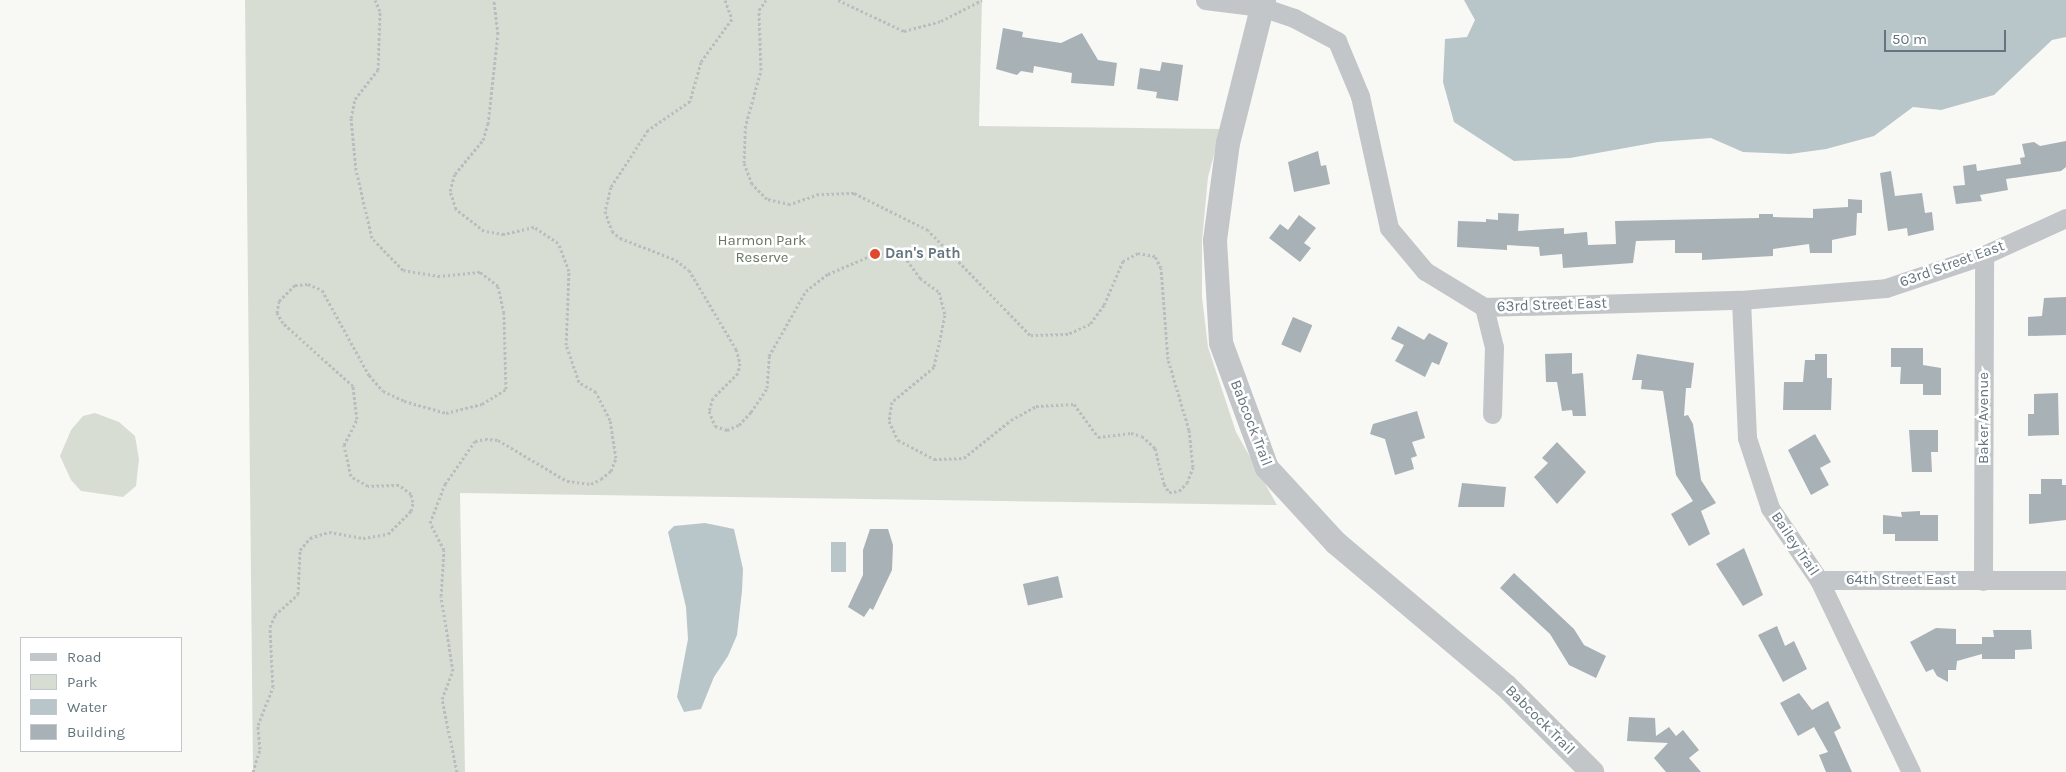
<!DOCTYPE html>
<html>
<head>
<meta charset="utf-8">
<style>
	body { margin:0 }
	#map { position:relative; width:2066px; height:772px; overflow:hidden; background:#f8f8f5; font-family:Karla,sans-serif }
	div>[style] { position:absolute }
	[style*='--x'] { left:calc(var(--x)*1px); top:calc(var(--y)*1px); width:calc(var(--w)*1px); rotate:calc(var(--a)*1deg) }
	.green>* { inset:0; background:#d8ddd4 }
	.water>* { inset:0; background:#b8c6c9; transform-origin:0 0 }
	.building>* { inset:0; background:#a8b1b6; transform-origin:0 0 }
	.path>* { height:3px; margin-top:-1.5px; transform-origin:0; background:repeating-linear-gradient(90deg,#babdbf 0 2.5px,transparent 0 5px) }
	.minor>* { height:19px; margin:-9.5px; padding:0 9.5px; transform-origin:9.5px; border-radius:9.5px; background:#c2c6c9 }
	.tertiary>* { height:24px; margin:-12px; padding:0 12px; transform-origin:12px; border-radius:12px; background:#c2c6c9 }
	.dots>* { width:14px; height:14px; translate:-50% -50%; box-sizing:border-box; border:2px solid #fff; border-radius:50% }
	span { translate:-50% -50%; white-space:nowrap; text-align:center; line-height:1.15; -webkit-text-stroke:5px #fff; paint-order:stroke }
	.park-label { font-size:15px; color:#677862 }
	.poi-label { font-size:15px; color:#64757f; font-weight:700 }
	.left { translate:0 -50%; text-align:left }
	.street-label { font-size:15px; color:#64757f }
	.legend { position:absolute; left:20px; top:637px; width:162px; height:115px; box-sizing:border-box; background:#fff; border:1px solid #c1c8cc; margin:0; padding:6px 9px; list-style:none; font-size:15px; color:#64757f }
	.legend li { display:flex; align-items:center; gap:10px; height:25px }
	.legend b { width:25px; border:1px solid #c1c8cc }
	.scale { position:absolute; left:1884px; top:30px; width:122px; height:22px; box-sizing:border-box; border:2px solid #64757f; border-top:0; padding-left:6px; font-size:15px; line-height:18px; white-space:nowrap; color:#64757f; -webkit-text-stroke:4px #fff; paint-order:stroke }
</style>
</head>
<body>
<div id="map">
	<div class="green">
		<i style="clip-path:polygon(245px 0,982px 0,979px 126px,1221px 129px,1208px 177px,1202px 241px,1202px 297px,1208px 347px,1236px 432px,1277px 505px,460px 493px,465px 772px,253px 772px)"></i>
		<i style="clip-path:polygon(95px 413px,119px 422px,135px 436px,139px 459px,136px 486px,123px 497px,81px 491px,71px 480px,60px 456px,71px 430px,83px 416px)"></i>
	</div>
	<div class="water">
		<i style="clip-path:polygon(1464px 0,2066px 0,2066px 37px,2052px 40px,1994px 95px,1941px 110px,1913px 107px,1874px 136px,1826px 149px,1790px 154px,1743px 152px,1711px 138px,1658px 142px,1570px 158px,1514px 161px,1454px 122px,1443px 82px,1445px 39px,1467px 37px,1475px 20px)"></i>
		<i style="clip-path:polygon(705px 523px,734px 529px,743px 569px,742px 591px,737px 635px,728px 656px,714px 677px,701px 709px,684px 712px,677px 697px,688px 639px,686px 607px,668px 532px,674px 526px)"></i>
		<i style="left:831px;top:542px;width:15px;height:30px"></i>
	</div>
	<div class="building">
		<i style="clip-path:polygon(1003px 28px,1023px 32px,1022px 37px,1061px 43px,1082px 33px,1098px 60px,1117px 63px,1114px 86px,1071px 83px,1072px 73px,1034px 66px,1033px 73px,1021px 71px,1017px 75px,996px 69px)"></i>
		<i style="clip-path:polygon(1162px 62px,1183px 65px,1178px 101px,1156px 98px,1157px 92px,1137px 89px,1140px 68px,1160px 71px)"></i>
		<i style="clip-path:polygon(2066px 141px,2066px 167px,2061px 171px,2006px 179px,2008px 190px,1980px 195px,1982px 201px,1956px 204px,1953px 186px,1965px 185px,1963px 166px,1976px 164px,1977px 171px,2021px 164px,2020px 158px,2025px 157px,2022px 144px,2034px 142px,2040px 146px)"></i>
		<i style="clip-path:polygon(1318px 151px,1321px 166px,1326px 165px,1330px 184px,1294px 192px,1288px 162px)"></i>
		<i style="clip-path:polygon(1891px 171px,1895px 196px,1922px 193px,1925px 213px,1932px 212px,1934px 230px,1908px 236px,1907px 228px,1888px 231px,1880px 173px)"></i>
		<i style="clip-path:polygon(1848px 199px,1862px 200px,1862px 213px,1857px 213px,1856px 235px,1832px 240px,1832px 253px,1810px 253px,1809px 244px,1773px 249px,1773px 256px,1702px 260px,1702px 253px,1675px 253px,1675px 240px,1636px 241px,1633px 263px,1563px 268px,1562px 254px,1540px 256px,1539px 247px,1507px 245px,1507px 250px,1457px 247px,1458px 221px,1486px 222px,1486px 219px,1498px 220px,1498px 213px,1519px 214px,1518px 231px,1564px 228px,1564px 234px,1587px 232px,1588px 245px,1616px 244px,1615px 221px,1759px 218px,1759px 214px,1773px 214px,1773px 217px,1813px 218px,1813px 209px,1848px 207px)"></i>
		<i style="clip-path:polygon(1299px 215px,1316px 228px,1304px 243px,1311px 248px,1300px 262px,1269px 238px,1280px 224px,1288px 230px)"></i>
		<i style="clip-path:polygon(2066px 297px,2066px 335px,2028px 336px,2028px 317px,2042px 316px,2044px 298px)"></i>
		<i style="left:1293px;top:317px;width:21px;height:30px;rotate:23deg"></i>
		<i style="clip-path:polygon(1398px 326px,1424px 340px,1429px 333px,1448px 343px,1439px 365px,1432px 362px,1425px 377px,1395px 361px,1404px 345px,1391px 339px)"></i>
		<i style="clip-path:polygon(1891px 348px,1923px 348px,1923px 365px,1941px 368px,1941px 395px,1923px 395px,1923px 384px,1900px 384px,1901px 367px,1891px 367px)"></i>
		<i style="clip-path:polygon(1572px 353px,1572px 374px,1583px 373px,1586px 416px,1573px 416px,1572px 410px,1562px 411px,1557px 382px,1546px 382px,1545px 354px)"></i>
		<i style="clip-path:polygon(1637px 354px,1694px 363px,1691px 388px,1686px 388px,1684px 416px,1688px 415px,1693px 424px,1701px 480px,1716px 503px,1701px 511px,1710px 534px,1689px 546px,1671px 514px,1693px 501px,1676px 475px,1663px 391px,1641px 389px,1642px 380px,1632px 380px)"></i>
		<i style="clip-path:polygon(1815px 354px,1827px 354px,1827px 378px,1832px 378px,1831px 410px,1783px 410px,1784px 382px,1803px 382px,1805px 360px,1815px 360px)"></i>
		<i style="clip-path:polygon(2058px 393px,2059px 435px,2028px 436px,2028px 414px,2034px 414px,2034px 394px)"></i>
		<i style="clip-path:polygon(1417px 411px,1425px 438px,1412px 442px,1417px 456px,1411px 458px,1414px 469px,1395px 475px,1385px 439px,1370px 434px,1373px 424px)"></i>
		<i style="clip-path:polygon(1909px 430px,1938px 430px,1938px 452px,1931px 452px,1932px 472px,1912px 472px)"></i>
		<i style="clip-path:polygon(1815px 434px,1831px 462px,1820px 468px,1829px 485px,1811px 495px,1788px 450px)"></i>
		<i style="clip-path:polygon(1557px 442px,1586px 472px,1557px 504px,1534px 477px,1548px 463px,1542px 458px)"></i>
		<i style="clip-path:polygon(2041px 479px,2062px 479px,2062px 485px,2066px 485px,2066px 520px,2029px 524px,2029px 494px,2041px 494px)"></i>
		<i style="clip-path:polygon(1462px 483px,1506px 487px,1504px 507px,1458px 507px)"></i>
		<i style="clip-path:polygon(1920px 511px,1920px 515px,1938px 515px,1938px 541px,1895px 541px,1895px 534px,1883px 534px,1883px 515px,1902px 517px,1901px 512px)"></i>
		<i style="clip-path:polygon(870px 529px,888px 529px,893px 545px,892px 570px,873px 610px,870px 608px,864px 617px,848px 607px,863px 575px,863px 550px)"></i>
		<i style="clip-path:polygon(1744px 548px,1763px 595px,1743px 606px,1716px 564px)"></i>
		<i style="clip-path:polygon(1514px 573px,1574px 629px,1584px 645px,1606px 656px,1596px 678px,1569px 665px,1550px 634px,1500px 588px)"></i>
		<i style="left:1058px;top:576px;width:22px;height:36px;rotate:77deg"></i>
		<i style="clip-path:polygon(1777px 626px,1785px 646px,1794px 641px,1807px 669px,1783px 682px,1758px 635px)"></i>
		<i style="clip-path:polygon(1936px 628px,1956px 629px,1956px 644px,1982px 644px,1982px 637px,1994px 637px,1993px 630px,2031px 630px,2032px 649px,2015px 650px,2015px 659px,1982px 659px,1982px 654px,1957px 661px,1956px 670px,1948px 670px,1948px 682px,1937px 676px,1933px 669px,1926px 672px,1910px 642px)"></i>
		<i style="clip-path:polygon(1799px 693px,1812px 710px,1828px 701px,1841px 728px,1834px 732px,1852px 772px,1826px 772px,1819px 755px,1828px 752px,1814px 727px,1798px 736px,1780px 703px)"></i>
		<i style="clip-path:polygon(1629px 717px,1655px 718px,1656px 736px,1669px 727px,1676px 736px,1683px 730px,1699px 750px,1689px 758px,1701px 772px,1666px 772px,1654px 758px,1668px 743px,1627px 741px)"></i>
	</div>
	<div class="path">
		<i style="--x:725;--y:0;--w:20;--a:70"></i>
		<i style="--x:732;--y:19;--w:53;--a:125.8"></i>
		<i style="--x:701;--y:62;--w:41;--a:105.8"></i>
		<i style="--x:690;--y:101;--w:51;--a:145.4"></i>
		<i style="--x:648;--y:130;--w:68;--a:123"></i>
		<i style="--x:611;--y:187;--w:25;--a:104"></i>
		<i style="--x:605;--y:211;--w:21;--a:71"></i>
		<i style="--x:612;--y:231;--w:11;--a:41"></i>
		<i style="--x:620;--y:238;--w:60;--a:21.4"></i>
		<i style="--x:676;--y:260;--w:16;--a:38"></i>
		<i style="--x:689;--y:270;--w:92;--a:59.3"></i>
		<i style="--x:736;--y:349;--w:15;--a:74"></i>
		<i style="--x:740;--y:363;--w:10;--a:101"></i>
		<i style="--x:738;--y:373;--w:35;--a:135"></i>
		<i style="--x:713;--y:398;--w:14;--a:107"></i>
		<i style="--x:709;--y:411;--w:16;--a:68"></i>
		<i style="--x:715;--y:426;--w:13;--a:18"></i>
		<i style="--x:727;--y:430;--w:13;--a:-23"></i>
		<i style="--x:739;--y:425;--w:18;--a:-47"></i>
		<i style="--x:751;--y:412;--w:29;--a:-56"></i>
		<i style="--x:767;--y:388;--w:32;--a:-86"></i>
		<i style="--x:769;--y:356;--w:75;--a:-60.4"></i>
		<i style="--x:806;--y:291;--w:28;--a:-38"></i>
		<i style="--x:828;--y:274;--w:51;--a:-23.1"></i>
		<i style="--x:875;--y:254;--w:29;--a:4"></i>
		<i style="--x:904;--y:256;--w:27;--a:54"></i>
		<i style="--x:920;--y:278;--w:24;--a:36"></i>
		<i style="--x:939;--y:292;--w:24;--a:75"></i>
		<i style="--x:945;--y:315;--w:53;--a:101.9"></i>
		<i style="--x:934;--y:367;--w:55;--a:140.2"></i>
		<i style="--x:892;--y:402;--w:19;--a:99"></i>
		<i style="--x:889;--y:421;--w:21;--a:65"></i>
		<i style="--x:898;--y:440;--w:41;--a:27.8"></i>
		<i style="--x:934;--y:459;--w:30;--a:-2"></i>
		<i style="--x:964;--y:458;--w:60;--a:-39"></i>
		<i style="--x:1011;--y:420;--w:29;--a:-29"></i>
		<i style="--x:1036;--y:406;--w:38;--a:-3"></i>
		<i style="--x:1074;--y:404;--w:41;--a:54"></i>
		<i style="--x:1098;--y:437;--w:33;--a:-7"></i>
		<i style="--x:1131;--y:433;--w:11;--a:15"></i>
		<i style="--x:1142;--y:436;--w:18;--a:43"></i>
		<i style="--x:1155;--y:448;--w:37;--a:76"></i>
		<i style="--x:1164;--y:484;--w:9;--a:58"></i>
		<i style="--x:1169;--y:492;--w:10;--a:-6"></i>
		<i style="--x:1179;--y:491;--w:11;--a:-45"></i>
		<i style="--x:1187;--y:483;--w:17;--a:-69"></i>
		<i style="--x:1193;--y:467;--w:37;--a:-96"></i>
		<i style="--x:1189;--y:430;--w:74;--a:-106.5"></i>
		<i style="--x:1168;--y:359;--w:91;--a:-94.4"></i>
		<i style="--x:1161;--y:268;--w:13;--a:-117"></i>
		<i style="--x:1155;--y:256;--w:17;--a:-170"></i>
		<i style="--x:1138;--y:253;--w:17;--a:152"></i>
		<i style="--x:1123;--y:261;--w:48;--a:113.4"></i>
		<i style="--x:1104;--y:305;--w:24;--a:126"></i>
		<i style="--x:1090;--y:324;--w:24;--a:156"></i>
		<i style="--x:1068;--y:334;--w:38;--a:178"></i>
		<i style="--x:1030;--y:335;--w:146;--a:-134.2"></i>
		<i style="--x:928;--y:230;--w:83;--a:-153.4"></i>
		<i style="--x:854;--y:193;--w:35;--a:178"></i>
		<i style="--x:819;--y:194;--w:31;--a:161"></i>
		<i style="--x:790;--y:204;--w:24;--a:-168"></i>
		<i style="--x:767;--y:199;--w:21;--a:-135"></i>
		<i style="--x:752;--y:184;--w:22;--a:-111"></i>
		<i style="--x:744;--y:163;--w:35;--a:-88"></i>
		<i style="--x:745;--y:128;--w:60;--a:-74.6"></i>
		<i style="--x:761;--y:70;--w:60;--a:-91.9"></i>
		<i style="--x:759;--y:10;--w:12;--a:-55"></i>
		<i style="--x:838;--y:0;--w:73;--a:25.2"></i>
		<i style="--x:904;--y:31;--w:38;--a:-15"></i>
		<i style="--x:941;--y:21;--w:46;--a:-27.1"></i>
		<i style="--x:253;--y:772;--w:24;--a:-73"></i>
		<i style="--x:260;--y:749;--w:24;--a:-95"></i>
		<i style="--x:258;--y:725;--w:41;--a:-68.5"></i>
		<i style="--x:273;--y:687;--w:60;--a:-92.9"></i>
		<i style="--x:270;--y:627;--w:13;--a:-67"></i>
		<i style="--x:275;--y:615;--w:31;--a:-42"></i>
		<i style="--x:298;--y:594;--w:44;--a:-87.4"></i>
		<i style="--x:300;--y:550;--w:16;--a:-50"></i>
		<i style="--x:310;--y:538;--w:20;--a:-18"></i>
		<i style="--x:329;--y:532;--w:35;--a:10"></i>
		<i style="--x:363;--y:538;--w:25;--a:-9"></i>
		<i style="--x:388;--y:534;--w:33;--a:-45"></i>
		<i style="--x:411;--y:511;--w:9;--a:-77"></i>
		<i style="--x:413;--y:502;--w:8;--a:-104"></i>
		<i style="--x:411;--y:494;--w:15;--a:-143"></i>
		<i style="--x:399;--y:485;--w:31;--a:178"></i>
		<i style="--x:368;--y:486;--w:20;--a:-150"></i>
		<i style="--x:351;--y:476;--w:32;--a:-103"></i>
		<i style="--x:344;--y:445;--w:29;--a:-63"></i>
		<i style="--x:357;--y:419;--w:33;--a:-97"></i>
		<i style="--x:353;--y:386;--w:94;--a:-138"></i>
		<i style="--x:283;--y:323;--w:12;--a:-121"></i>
		<i style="--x:277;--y:313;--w:12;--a:-81"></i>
		<i style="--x:279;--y:301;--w:23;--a:-45"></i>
		<i style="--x:295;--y:285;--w:13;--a:-4"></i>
		<i style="--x:308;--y:284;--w:15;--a:23"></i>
		<i style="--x:322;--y:290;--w:97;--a:61.1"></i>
		<i style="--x:369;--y:375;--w:21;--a:49"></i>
		<i style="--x:383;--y:391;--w:23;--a:25"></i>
		<i style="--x:404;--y:401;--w:44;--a:15.9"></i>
		<i style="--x:446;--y:413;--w:37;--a:-14"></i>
		<i style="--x:482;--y:404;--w:28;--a:-32"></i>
		<i style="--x:506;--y:389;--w:76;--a:-91.5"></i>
		<i style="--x:504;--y:313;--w:28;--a:-103"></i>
		<i style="--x:498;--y:286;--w:23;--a:-142"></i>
		<i style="--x:480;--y:272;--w:40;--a:174.3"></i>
		<i style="--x:440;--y:276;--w:37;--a:-171"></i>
		<i style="--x:403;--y:270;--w:45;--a:-134.1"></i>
		<i style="--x:372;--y:238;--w:70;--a:-103.2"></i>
		<i style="--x:356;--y:170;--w:52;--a:-95.5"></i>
		<i style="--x:351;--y:118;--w:19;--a:-78"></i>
		<i style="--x:355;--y:99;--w:37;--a:-52"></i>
		<i style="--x:378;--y:70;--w:59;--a:-88.1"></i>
		<i style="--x:380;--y:11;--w:12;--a:-114"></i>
		<i style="--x:457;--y:772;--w:75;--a:-101.6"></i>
		<i style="--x:442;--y:699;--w:30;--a:-69"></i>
		<i style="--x:453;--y:671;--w:76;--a:-99.1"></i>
		<i style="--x:441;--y:596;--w:46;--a:-86.3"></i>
		<i style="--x:444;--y:550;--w:30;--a:-117"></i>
		<i style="--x:430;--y:523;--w:42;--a:-69"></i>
		<i style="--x:445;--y:484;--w:52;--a:-55.1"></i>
		<i style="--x:475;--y:441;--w:10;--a:-11"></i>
		<i style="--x:485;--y:439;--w:13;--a:4"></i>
		<i style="--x:498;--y:440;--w:80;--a:30.7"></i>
		<i style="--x:567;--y:481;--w:24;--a:7"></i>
		<i style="--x:591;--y:484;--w:11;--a:-27"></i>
		<i style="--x:601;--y:479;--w:13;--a:-39"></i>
		<i style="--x:611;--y:471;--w:14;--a:-69"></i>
		<i style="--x:616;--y:458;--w:38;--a:-99"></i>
		<i style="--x:610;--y:420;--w:31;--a:-117"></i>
		<i style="--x:596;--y:392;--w:20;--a:-150"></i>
		<i style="--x:579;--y:382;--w:39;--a:-109"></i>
		<i style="--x:566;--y:345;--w:74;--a:-87.7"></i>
		<i style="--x:569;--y:271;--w:30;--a:-111"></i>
		<i style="--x:558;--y:243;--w:29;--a:-146"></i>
		<i style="--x:534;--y:227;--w:31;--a:167"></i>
		<i style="--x:504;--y:234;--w:20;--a:-171"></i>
		<i style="--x:484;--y:231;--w:36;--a:-142"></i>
		<i style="--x:456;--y:209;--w:19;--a:-108"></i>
		<i style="--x:450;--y:191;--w:18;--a:-74"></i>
		<i style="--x:455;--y:174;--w:44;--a:-50.5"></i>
		<i style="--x:483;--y:140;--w:17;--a:-73"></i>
		<i style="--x:488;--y:124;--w:91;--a:-83.7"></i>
		<i style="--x:498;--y:34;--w:34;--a:-97"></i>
	</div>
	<div class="minor">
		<i style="--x:1205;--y:0;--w:57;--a:7"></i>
		<i style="--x:1262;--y:7;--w:34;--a:19"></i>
		<i style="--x:1294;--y:18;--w:49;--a:28.1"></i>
		<i style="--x:1337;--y:41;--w:60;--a:67.3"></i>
		<i style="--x:1360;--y:96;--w:135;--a:77.6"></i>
		<i style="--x:1389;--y:228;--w:56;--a:50.1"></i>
		<i style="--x:1425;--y:271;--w:69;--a:31.4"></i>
		<i style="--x:1484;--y:307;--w:257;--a:-1.6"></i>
		<i style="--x:1741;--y:300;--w:145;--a:-4.7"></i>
		<i style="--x:1886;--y:288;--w:103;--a:-18.6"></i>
		<i style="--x:1984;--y:255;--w:90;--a:-24.3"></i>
		<i style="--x:1741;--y:300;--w:138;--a:87.5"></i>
		<i style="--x:1747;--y:438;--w:74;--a:71.8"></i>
		<i style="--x:1770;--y:508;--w:87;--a:55.8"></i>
		<i style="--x:1819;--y:580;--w:213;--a:64.4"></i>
		<i style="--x:1484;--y:307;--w:41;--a:76"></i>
		<i style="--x:1494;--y:347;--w:67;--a:91.7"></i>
		<i style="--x:1819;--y:580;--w:247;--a:0"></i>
		<i style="--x:1983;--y:581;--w:326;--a:-89.8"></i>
	</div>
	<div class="tertiary">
		<i style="--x:1264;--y:0;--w:147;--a:104.1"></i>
		<i style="--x:1228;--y:143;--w:99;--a:97.6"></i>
		<i style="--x:1215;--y:241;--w:102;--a:86.6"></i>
		<i style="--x:1221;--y:343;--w:133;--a:69.8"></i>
		<i style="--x:1267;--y:468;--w:102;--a:47.4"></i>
		<i style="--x:1336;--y:543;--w:222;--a:40.1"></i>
		<i style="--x:1506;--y:686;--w:122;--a:45"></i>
	</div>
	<div class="dots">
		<i style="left:875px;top:254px;background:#df4a2e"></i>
	</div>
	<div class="park-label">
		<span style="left:762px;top:249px">Harmon Park<br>Reserve</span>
	</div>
	<div class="poi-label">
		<span class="left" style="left:885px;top:254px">Dan's Path</span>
	</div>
	<div class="street-label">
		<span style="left:1952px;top:264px;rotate:-20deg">63rd Street East</span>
		<span style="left:1552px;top:305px;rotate:-2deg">63rd Street East</span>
		<span style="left:1984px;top:418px;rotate:-90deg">Baker Avenue</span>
		<span style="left:1251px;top:423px;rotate:69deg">Babcock Trail</span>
		<span style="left:1795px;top:544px;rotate:56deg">Bailey Trail</span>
		<span style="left:1901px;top:580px">64th Street East</span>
		<span style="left:1540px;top:720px;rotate:45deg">Babcock Trail</span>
	</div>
	<ul class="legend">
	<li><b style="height:6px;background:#c2c6c9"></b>Road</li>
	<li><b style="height:14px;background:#d8ddd4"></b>Park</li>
	<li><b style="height:14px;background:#b8c6c9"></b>Water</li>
	<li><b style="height:14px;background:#a8b1b6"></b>Building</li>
	</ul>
	<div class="scale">50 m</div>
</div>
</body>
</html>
